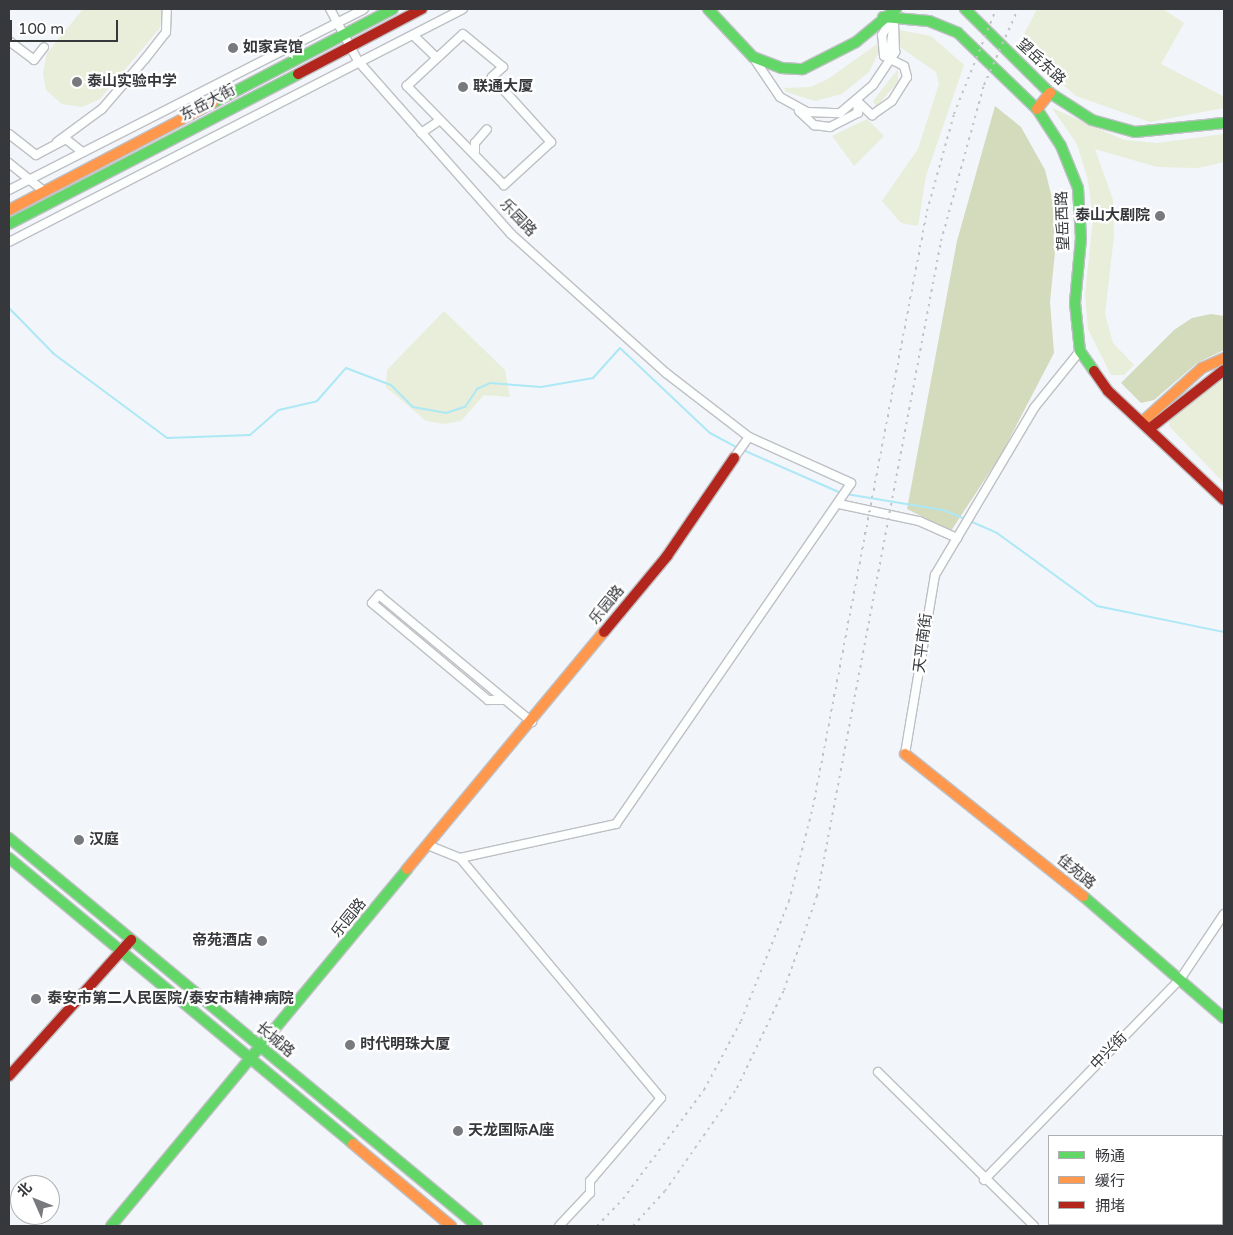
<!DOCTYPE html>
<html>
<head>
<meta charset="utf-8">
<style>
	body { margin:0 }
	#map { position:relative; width:1233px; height:1235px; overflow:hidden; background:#f2f5fa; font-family:"Varela Round","Noto Sans SC",sans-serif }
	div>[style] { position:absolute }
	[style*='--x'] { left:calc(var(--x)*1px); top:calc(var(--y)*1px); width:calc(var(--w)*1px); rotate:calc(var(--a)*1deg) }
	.green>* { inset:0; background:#e8eed9 }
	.forest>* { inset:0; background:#d3dbbc }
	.stream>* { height:2px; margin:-1px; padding:0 1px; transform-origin:1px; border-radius:1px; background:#ade8f6 }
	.roads { filter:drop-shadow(1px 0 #bec0c4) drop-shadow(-1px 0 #bec0c4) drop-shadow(0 1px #bec0c4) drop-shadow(0 -1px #bec0c4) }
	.street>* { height:8px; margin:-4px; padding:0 4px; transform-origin:4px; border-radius:4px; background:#fdfefe }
	.fast>* { height:10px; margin:-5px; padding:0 5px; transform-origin:5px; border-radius:5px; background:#63d668 }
	.slow>* { height:10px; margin:-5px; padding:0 5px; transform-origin:5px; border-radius:5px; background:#ff974d }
	.jam>* { height:10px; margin:-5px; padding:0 5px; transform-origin:5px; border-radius:5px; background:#b3261e }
	.rail>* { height:2px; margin-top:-1px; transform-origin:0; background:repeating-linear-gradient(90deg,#c2c3c4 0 2.5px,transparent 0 7.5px) }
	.dots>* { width:14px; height:14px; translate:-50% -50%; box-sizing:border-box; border:2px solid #fff; border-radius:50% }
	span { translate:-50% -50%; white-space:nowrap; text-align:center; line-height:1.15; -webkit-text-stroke:4.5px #fff; paint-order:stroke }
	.poi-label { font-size:15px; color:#36383c; font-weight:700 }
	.left { translate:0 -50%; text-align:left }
	.right { translate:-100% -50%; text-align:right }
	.street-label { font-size:15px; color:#36383c }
	.frame { position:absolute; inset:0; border:10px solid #36383c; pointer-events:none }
	.legend { position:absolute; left:1048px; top:1135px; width:175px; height:90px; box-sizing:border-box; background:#fff; border:1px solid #afafb1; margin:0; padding:6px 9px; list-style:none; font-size:15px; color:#36383c }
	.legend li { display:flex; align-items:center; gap:10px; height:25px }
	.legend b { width:25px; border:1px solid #afafb1 }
	.north { position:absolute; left:10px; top:1175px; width:50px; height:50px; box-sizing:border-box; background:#fff; border:1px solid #afafb1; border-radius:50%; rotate:314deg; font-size:14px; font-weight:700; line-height:20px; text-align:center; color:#36383c }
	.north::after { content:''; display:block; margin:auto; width:18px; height:22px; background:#787a7e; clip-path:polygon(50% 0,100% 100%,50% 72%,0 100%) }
	.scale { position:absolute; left:10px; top:20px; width:108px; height:22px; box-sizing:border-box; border:2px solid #36383c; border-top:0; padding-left:6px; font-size:15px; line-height:18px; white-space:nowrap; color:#36383c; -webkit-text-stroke:4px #fff; paint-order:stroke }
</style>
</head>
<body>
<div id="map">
	<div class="green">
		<i style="clip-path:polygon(83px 9px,162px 10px,160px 28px,100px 99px,82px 107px,62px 104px,46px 90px,43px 73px,47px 53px)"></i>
		<i style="clip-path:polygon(1037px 9px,1163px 9px,1184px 23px,1161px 64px,1223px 96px,1224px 108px,1150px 122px,1076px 96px,1018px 46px)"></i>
		<i style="clip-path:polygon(899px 30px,931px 36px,964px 65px,926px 176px,918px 226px,901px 223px,882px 201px,918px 149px,939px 84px,936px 72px,900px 47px)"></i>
		<i style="clip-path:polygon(880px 42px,882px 46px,869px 72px,842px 94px,815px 101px,786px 92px,784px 88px,811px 87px,828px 79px)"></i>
		<i style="clip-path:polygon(898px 69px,898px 82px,876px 107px,873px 101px)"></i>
		<i style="clip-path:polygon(1052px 108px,1124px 140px,1157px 143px,1224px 134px,1224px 162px,1198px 168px,1157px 167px,1095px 149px,1113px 200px,1114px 236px,1105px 314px,1113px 343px,1134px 365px,1124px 375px,1111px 375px,1088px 329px,1085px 295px,1093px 219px,1088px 180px,1077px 144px)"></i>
		<i style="clip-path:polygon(867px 119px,884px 136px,854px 166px,832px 136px)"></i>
		<i style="clip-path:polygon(444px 311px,505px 370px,510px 397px,484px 395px,461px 421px,443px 424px,426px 421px,386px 387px,387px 370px)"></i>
		<i style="clip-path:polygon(1224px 375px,1224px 483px,1169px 426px,1170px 418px)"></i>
	</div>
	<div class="forest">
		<i style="clip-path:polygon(995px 106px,1021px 127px,1045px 170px,1058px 222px,1050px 302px,1054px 353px,1002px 453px,951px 531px,907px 509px,957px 241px)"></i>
		<i style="clip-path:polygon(1211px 314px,1224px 316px,1224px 350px,1197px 363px,1154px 400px,1141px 403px,1121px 383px,1174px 330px,1192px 318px)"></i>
	</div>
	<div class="stream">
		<i style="--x:9;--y:308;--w:64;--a:45.6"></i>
		<i style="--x:54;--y:354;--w:141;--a:36.6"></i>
		<i style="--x:167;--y:438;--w:83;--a:-2.1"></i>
		<i style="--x:250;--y:435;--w:38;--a:-41"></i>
		<i style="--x:279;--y:410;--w:39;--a:-13"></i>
		<i style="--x:317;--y:401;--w:44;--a:-48.7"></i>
		<i style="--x:346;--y:368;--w:48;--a:20.7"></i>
		<i style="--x:391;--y:385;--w:31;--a:45"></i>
		<i style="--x:413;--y:407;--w:34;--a:10"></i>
		<i style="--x:446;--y:413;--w:20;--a:-18"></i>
		<i style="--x:465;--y:407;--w:22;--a:-56"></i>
		<i style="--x:477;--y:389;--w:14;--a:-25"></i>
		<i style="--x:490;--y:383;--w:51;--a:4.5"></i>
		<i style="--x:541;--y:387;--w:53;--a:-9.8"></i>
		<i style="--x:593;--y:378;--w:40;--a:-48"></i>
		<i style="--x:620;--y:348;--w:124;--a:43.4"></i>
		<i style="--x:710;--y:433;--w:32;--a:28"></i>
		<i style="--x:743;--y:450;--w:107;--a:23.7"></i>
		<i style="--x:846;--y:494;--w:98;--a:9.4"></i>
		<i style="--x:943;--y:510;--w:24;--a:22"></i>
		<i style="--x:970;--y:521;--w:30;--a:24"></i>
		<i style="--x:997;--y:533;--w:124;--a:36.1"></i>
		<i style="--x:1097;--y:606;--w:130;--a:11.6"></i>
	</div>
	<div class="roads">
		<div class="street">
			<i style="--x:330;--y:9;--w:59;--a:61.7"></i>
			<i style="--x:358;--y:61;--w:231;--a:48.5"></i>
			<i style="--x:511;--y:234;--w:208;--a:41.9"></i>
			<i style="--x:666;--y:373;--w:105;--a:37.6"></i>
			<i style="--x:749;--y:437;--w:26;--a:126"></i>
			<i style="--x:463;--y:34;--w:52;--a:39.5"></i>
			<i style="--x:503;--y:67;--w:15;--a:138"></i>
			<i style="--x:492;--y:77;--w:88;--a:47.8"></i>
			<i style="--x:551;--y:142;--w:64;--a:137.5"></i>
			<i style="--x:504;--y:185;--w:139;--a:-134.4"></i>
			<i style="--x:407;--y:86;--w:76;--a:-42.9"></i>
			<i style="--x:413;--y:35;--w:33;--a:44"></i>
			<i style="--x:9;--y:41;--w:31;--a:37"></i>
			<i style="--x:34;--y:60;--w:16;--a:-52"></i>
			<i style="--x:753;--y:57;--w:48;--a:56"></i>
			<i style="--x:780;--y:97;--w:31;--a:29"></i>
			<i style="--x:807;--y:112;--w:33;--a:2"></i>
			<i style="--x:840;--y:113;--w:43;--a:-40.3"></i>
			<i style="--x:873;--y:85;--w:40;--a:-56"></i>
			<i style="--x:895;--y:52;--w:36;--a:-92"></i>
			<i style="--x:889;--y:60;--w:40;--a:-82.9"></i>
			<i style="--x:857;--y:101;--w:21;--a:43"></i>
			<i style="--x:872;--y:115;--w:24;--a:-35"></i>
			<i style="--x:892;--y:101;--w:28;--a:-58"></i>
			<i style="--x:907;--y:77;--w:11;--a:-105"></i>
			<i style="--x:904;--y:66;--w:22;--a:-153"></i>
			<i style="--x:884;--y:56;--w:21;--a:-95"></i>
			<i style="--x:882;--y:35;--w:22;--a:-58"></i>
			<i style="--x:799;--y:111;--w:21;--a:43"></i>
			<i style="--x:814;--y:125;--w:16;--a:7"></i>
			<i style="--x:830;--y:127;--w:31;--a:-27"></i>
			<i style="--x:858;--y:113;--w:11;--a:-95"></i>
			<i style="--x:421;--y:133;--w:22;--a:-34"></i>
			<i style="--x:9;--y:134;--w:34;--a:38"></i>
			<i style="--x:36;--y:155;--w:34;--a:-28"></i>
			<i style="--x:66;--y:139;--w:21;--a:39"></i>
			<i style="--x:57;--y:142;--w:56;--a:-36.3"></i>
			<i style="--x:102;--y:109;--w:66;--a:-49.3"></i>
			<i style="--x:145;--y:59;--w:34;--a:-52"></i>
			<i style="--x:166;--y:32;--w:23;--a:-88"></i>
			<i style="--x:475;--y:152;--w:9;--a:-90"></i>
			<i style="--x:475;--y:143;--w:18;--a:-49"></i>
			<i style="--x:9;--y:163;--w:46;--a:38.9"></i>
			<i style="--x:9;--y:190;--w:398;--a:-27"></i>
			<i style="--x:9;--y:242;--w:510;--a:-27.17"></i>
			<i style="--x:839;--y:504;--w:82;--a:12"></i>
			<i style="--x:919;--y:521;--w:42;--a:24.1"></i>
			<i style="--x:504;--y:700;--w:16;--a:180"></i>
			<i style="--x:488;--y:700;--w:151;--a:-140.1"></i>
			<i style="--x:372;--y:603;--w:11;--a:-49"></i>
			<i style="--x:379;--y:595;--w:199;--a:39.7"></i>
			<i style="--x:905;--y:754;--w:181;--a:-80.5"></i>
			<i style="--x:935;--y:575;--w:194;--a:-59.3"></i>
			<i style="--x:1034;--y:408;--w:73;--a:-51.1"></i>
			<i style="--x:430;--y:846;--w:32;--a:22"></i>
			<i style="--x:460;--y:858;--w:160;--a:-12.3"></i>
			<i style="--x:616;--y:824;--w:414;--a:-55.4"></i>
			<i style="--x:851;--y:483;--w:112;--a:-155.7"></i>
			<i style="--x:460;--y:858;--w:313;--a:50.1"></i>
			<i style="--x:661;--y:1098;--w:109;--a:130.5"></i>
			<i style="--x:590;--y:1181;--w:12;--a:90"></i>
			<i style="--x:590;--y:1193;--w:45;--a:133.2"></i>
			<i style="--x:878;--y:1072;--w:219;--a:44.6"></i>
			<i style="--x:984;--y:1180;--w:282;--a:-45.7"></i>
			<i style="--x:1181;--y:978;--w:77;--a:-56.1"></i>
		</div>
		<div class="fast">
			<i style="--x:708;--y:9;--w:66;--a:46.8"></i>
			<i style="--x:753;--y:57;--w:30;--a:21"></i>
			<i style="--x:781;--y:68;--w:22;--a:3"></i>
			<i style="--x:803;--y:69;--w:59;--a:-27"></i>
			<i style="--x:856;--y:42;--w:52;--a:-39.5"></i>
			<i style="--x:965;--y:9;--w:120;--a:44.7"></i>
			<i style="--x:1050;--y:93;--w:50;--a:32.7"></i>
			<i style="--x:1092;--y:120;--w:45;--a:15.6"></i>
			<i style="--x:1135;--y:132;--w:89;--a:-5.8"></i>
			<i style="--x:883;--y:17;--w:46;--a:5"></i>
			<i style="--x:929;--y:21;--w:31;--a:22"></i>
			<i style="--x:958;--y:33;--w:110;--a:43.9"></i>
			<i style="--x:1037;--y:109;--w:44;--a:57"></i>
			<i style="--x:1061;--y:146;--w:45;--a:68"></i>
			<i style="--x:1078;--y:188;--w:50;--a:86.6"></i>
			<i style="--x:1081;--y:238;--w:65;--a:95.3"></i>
			<i style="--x:1075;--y:303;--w:48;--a:84.1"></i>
			<i style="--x:1080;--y:351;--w:24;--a:55"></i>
			<i style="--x:213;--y:103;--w:203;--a:-27.6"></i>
			<i style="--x:9;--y:224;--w:326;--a:-27.4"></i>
			<i style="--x:9;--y:838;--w:608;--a:39.66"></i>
			<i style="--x:9;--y:858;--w:447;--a:39.7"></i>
			<i style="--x:1083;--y:896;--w:186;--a:40.9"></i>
			<i style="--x:111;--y:1226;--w:464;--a:-50.3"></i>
		</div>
		<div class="slow">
			<i style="--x:1037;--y:109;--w:21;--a:-51"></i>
			<i style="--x:9;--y:210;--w:230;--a:-27.7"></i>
			<i style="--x:1142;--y:422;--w:81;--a:-42"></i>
			<i style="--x:1202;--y:368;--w:24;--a:-24"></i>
			<i style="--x:905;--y:754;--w:228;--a:38.6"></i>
			<i style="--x:407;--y:869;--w:308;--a:-50.3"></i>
			<i style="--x:353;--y:1144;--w:128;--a:39.9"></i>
		</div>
		<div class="jam">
			<i style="--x:298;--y:74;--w:140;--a:-27.7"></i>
			<i style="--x:1094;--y:371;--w:24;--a:55"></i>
			<i style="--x:1108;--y:391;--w:159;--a:43.2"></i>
			<i style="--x:1149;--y:429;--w:95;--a:-38.2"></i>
			<i style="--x:604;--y:632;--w:99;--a:-50.3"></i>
			<i style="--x:667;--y:556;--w:119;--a:-55.6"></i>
			<i style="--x:9;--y:1076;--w:183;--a:-48.1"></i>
		</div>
	</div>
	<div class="rail">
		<i style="--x:597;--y:1226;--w:37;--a:-46"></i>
		<i style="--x:623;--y:1199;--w:136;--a:-53.4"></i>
		<i style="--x:704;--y:1090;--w:78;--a:-61.8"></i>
		<i style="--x:741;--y:1021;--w:129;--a:-68.2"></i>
		<i style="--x:789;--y:901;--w:97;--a:-75.7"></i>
		<i style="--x:813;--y:807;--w:607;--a:-79.17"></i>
		<i style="--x:927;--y:211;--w:101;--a:-74.4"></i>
		<i style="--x:954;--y:114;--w:113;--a:-68.2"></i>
		<i style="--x:633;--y:1226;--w:47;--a:-47.6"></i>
		<i style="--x:665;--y:1191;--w:126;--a:-55"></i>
		<i style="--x:737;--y:1088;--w:109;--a:-64.4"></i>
		<i style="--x:784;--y:990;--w:100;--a:-70.7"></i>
		<i style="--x:817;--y:896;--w:667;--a:-79.28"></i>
		<i style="--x:941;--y:241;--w:162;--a:-74.6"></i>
		<i style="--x:984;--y:85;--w:83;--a:-65.9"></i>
	</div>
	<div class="dots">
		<i style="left:233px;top:48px;background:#787a7e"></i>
		<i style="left:77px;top:82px;background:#787a7e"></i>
		<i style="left:463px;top:87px;background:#787a7e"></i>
		<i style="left:1160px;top:216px;background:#787a7e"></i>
		<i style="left:79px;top:840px;background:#787a7e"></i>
		<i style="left:262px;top:941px;background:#787a7e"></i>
		<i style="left:36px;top:999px;background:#787a7e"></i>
		<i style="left:350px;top:1045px;background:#787a7e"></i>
		<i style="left:458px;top:1131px;background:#787a7e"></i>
	</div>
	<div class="poi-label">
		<span class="left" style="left:243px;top:48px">如家宾馆</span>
		<span class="left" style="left:87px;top:82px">泰山实验中学</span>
		<span class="left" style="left:473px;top:87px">联通大厦</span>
		<span class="right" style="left:1150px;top:216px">泰山大剧院</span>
		<span class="left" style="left:89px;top:840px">汉庭</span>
		<span class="right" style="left:252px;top:941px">帝苑酒店</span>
		<span class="left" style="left:47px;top:999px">泰安市第二人民医院/泰安市精神病院</span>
		<span class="left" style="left:360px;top:1045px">时代明珠大厦</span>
		<span class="left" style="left:468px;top:1131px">天龙国际A座</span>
	</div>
	<div class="street-label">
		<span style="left:1041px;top:62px;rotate:43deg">望岳东路</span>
		<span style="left:208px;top:103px;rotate:-28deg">东岳大街</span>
		<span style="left:518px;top:218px;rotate:46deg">乐园路</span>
		<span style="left:1063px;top:221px;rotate:-92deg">望岳西路</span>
		<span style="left:607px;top:605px;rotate:-51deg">乐园路</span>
		<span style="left:923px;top:643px;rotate:-83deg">天平南街</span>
		<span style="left:1076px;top:872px;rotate:39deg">佳苑路</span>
		<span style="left:349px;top:918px;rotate:-51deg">乐园路</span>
		<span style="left:275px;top:1040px;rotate:40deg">长城路</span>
		<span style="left:1109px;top:1051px;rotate:-46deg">中兴街</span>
	</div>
	<div class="frame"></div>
	<ul class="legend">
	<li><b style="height:6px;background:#63d668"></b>畅通</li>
	<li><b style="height:6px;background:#ff974d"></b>缓行</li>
	<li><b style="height:6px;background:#b3261e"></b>拥堵</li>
	</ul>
	<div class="north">北</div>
	<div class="scale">100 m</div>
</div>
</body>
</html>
